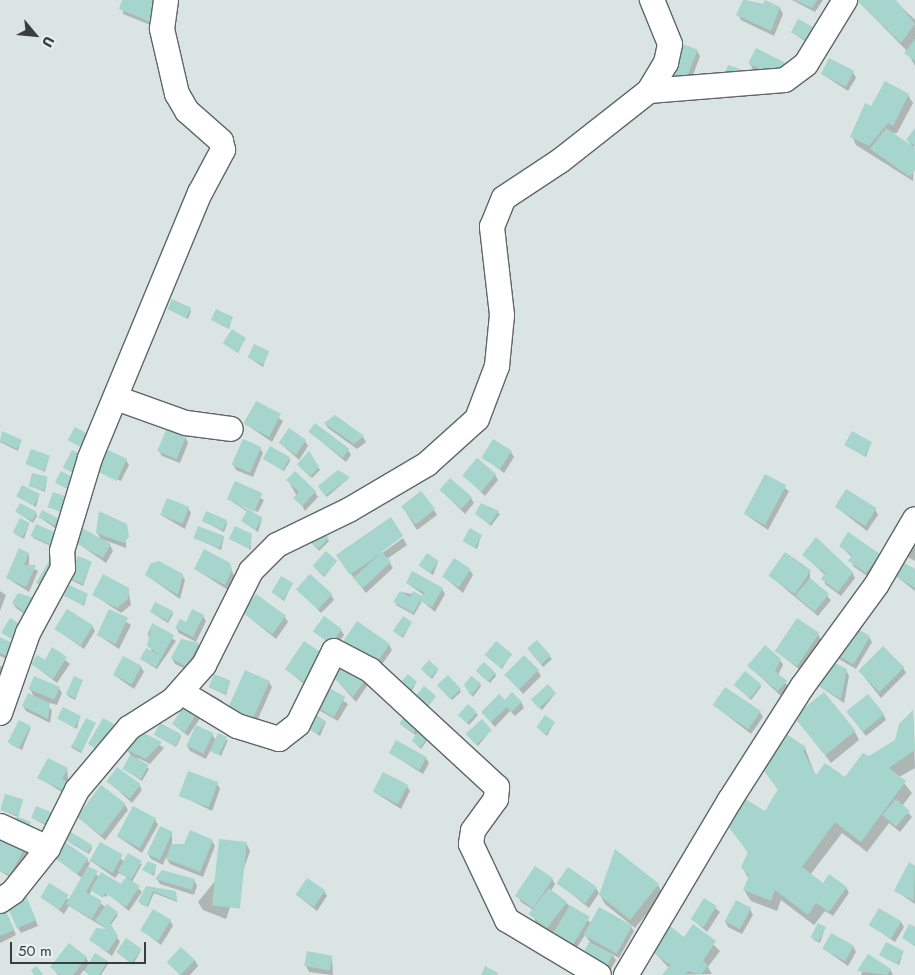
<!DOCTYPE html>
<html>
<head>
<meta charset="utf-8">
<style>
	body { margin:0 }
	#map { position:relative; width:915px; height:975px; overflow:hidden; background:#dae4e2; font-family:Jost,sans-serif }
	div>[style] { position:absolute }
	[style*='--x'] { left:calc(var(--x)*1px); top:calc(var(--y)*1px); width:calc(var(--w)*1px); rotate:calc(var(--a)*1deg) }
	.shadow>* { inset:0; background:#0003; transform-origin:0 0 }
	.building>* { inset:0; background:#a5d5cc; transform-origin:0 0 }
	.roads { filter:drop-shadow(1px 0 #5e6765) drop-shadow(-1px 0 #5e6765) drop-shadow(0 1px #5e6765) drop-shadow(0 -1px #5e6765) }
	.minor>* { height:24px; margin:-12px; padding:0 12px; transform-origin:12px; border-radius:12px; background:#fff }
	span { translate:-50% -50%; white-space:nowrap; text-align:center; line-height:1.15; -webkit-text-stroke:5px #e7f1ef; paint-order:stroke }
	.north { position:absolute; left:10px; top:10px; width:50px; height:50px; -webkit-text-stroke:4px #e7f1ef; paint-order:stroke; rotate:118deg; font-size:14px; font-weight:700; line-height:20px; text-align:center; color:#3a3d3d }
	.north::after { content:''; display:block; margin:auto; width:18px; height:22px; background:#3a3d3d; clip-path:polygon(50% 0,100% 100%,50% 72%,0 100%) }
	.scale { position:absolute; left:10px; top:942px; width:136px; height:22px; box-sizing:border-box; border:2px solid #3a3d3d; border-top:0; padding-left:6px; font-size:15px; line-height:18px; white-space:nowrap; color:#3a3d3d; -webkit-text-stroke:4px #e7f1ef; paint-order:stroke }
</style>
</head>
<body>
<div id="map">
	<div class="shadow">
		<i style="clip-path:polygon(123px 0,165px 0,153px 26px,123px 14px)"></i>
		<i style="clip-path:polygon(744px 0,780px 8px,783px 14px,774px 36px,741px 20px,738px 14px)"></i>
		<i style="clip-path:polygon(792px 0,823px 0,815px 12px)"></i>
		<i style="clip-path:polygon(857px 0,894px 0,915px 20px,915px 66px,907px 51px)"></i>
		<i style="clip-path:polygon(812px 28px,806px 42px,792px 32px)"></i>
		<i style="clip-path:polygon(757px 50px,782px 84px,753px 69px,750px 64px)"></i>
		<i style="clip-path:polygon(697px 51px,700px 56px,688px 89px,675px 84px)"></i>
		<i style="clip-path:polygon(853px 72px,856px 78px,848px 91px,822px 74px)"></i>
		<i style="clip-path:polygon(908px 95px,913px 103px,897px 133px,891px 133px,912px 147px,908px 140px,915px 130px,913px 181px,856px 145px,852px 136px,872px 108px)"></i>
		<i style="clip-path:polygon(168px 309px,190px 309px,191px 311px,188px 319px)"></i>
		<i style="clip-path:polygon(232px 318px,229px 329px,212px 320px)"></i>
		<i style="clip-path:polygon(245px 338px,238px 353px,225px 344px)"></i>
		<i style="clip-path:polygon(268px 352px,263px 367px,248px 357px)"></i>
		<i style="clip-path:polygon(256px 402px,283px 421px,272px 442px,244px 423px)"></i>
		<i style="clip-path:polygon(335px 416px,363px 437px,366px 442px,357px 449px,328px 428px,325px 423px)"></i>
		<i style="clip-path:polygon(3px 432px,21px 441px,18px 451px,0 442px)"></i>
		<i style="clip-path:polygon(310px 432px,348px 450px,351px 455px,346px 462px)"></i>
		<i style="clip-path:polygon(185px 437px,188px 443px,180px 463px,162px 456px,159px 451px)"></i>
		<i style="clip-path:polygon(305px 441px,308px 446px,299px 460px,280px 443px)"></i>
		<i style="clip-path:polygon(871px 443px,866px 457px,846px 445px)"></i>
		<i style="clip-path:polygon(260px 448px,263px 453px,253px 477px,236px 470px,233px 464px)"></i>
		<i style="left:271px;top:448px;width:23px;height:13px;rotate:31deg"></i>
		<i style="clip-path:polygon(511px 452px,514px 457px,504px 473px,483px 457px)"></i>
		<i style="clip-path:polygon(309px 453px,320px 470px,312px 478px,299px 466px)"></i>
		<i style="clip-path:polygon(49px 457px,45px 472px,26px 464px)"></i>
		<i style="clip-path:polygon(126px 460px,129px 465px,121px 481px,101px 472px,119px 485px,99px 471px)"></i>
		<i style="clip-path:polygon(464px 475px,495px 475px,498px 480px,485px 496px)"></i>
		<i style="clip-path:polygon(765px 475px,789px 491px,768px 530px,745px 514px)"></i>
		<i style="clip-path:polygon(47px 478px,45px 492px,30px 486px)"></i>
		<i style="clip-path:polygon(349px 478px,327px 497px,319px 486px)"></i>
		<i style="clip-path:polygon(288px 480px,315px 492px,318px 497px,305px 511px)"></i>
		<i style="clip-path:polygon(235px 483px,264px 500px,258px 512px,231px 500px,262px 519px,258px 532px,242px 521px,248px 512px,228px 499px)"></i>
		<i style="clip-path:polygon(441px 490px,471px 498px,474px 503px,465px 514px)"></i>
		<i style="clip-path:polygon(39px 495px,36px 507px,17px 496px)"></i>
		<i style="clip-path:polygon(481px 504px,500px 514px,491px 526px,476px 514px)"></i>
		<i style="clip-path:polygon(402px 506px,434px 510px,437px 515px,417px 530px)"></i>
		<i style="clip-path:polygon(835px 506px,875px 509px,878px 515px,867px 531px)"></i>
		<i style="clip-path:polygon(188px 508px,191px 513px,185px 529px,161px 515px)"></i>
		<i style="clip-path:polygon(17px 512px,36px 513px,37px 516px,33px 523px)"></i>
		<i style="clip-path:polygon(39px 517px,57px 519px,58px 522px,55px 528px)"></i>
		<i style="clip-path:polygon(203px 521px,226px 521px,227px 524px,224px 532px)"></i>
		<i style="clip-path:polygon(29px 524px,24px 539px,15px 534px,14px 532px)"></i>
		<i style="clip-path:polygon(915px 524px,915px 561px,895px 550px)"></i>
		<i style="clip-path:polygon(126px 525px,126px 548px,101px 539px,97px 533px)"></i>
		<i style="clip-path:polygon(37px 526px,53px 547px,33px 538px)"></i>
		<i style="clip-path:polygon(303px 534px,328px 539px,329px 541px,319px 551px)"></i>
		<i style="clip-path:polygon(251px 535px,251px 550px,231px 539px)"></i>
		<i style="clip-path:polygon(481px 536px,477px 549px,464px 541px)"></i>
		<i style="clip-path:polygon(224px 537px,221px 550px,195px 538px)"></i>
		<i style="clip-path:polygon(403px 538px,407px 545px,387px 559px,393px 568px,366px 593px,343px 564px,381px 554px)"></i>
		<i style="clip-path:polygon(76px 542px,110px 545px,113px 551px,106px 563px)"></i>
		<i style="clip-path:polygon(840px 546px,879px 555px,882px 560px,870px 578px,853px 566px,852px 557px)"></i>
		<i style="clip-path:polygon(20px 550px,29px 554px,29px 566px,38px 571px,29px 592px,7px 578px)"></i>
		<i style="clip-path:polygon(804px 555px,852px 572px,855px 578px,841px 596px,825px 584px,825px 575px)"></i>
		<i style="clip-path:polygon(336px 562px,324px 577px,315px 568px)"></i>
		<i style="clip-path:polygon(438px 562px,433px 575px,420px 566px)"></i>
		<i style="clip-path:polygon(91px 563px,83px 586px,71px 580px,69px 578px)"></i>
		<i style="clip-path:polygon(229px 563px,234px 576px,228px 590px,195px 569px)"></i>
		<i style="clip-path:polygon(470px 570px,473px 575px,463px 593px,444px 577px)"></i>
		<i style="clip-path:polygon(810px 570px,810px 580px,831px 600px,818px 616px,770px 576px)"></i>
		<i style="clip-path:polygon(915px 571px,915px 591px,896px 576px)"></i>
		<i style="clip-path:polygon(146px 575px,182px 575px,185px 580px,180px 599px)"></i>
		<i style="clip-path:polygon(407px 583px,442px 589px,445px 594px,435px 612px,422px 601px,414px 615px,396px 605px,401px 592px,425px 596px)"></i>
		<i style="clip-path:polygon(292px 584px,284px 601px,272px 592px)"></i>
		<i style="clip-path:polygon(128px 589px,131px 605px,121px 613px,94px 595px)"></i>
		<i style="clip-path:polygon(298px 589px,331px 595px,334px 600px,321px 613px)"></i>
		<i style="clip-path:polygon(0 591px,6px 595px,0 611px)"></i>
		<i style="clip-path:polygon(19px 595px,36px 622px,16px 608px,13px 603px)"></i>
		<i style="clip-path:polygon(87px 595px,84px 606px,66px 596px)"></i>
		<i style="clip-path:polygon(109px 611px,131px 625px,119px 649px,98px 635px)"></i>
		<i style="clip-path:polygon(151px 612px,172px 612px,173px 614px,168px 623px)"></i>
		<i style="clip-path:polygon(244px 613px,285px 617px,288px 622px,276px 639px)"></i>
		<i style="clip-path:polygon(203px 616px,206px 621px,196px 642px,179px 633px,176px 628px)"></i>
		<i style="clip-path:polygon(411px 623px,403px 638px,396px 633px,395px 631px)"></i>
		<i style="clip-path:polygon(152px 625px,176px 641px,157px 669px,141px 659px,152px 652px,148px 633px)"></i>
		<i style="clip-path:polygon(92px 626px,95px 631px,84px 649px,57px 630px)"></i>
		<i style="clip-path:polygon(341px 630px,344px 635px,335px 648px,315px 631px)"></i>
		<i style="clip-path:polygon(818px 634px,821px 640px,800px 670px,776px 651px)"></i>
		<i style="clip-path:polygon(869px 637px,872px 642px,856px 669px,839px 659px,836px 653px)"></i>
		<i style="clip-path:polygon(0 639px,11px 661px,0 656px)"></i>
		<i style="clip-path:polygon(537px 642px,552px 659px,543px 667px,530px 651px)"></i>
		<i style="clip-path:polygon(198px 644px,201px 649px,190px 671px,175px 664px,172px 658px)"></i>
		<i style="clip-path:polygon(389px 645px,392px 650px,381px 666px,344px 652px)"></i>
		<i style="clip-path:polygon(52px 649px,70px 664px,57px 683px,32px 664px,45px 661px)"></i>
		<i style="clip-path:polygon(511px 654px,502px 669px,488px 657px)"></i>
		<i style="clip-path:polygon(324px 656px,309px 688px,286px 669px)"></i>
		<i style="clip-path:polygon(780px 660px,783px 665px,778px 675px,789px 687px,781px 696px,749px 666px)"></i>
		<i style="clip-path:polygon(0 666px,12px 671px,0 679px)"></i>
		<i style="clip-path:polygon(141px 667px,144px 672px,134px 689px,114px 675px)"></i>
		<i style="clip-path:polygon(903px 667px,906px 673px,881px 698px,859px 670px)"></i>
		<i style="clip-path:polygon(438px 670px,432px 679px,423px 671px)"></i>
		<i style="clip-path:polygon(846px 670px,849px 676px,844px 703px,819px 686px)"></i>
		<i style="clip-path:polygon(538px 671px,541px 676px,523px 694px,506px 674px)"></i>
		<i style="clip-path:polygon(479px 673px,495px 673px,496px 676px,490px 683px)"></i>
		<i style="clip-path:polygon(331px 674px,371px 680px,356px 702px)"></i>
		<i style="clip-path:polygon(82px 681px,75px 700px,68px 696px,67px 694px)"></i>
		<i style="clip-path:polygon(230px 682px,226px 695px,209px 687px)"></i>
		<i style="clip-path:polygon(269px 682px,272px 687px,253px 730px,230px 720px)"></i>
		<i style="clip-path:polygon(416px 683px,409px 696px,400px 689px)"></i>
		<i style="clip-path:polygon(480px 684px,481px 686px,473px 697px,466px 685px)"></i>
		<i style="clip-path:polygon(322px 685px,348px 704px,338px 721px,315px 708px)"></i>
		<i style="clip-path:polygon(735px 685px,760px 685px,761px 687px,751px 700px)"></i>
		<i style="clip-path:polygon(440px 687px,460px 690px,461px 692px,452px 700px)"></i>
		<i style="clip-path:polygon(59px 688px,62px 693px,57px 705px,42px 701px,52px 710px,50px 723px,26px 711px,23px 706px,34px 697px,30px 689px)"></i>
		<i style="clip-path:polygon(207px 692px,223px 701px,220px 712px,202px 701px)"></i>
		<i style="clip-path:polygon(555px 694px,542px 710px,534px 702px)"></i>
		<i style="clip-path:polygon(435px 697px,423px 713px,412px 701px)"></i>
		<i style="clip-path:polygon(505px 701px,521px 702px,524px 708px,515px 716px,510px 711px,495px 727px,482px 712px)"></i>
		<i style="clip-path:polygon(186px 703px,201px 717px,188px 736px,173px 724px)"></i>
		<i style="clip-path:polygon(714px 705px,760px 712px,763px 717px,751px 734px)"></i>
		<i style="clip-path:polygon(468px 706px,478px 715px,469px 725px,461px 717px)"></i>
		<i style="clip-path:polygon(913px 712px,915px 768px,899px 777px,912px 793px,902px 806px,912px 817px,900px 832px,889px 823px,867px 852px,842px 833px,810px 875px,823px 885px,846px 887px,849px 893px,833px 916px,825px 911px,814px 925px,781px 900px,777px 911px,751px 901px,744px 890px,749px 879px,742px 867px,749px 854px,724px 819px,766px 813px,779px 791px,759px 763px,805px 748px,816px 777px,845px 779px,896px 740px,900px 725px)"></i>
		<i style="clip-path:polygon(848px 713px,883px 714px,886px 720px,866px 736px)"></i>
		<i style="clip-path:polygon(80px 716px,77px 729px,59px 719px)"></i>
		<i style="clip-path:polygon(795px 716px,855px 732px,859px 740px,831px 763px)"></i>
		<i style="clip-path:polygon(326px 722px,320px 736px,307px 727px)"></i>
		<i style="clip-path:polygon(554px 723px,547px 736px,539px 729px)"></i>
		<i style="clip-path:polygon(95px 724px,81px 753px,72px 748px,71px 746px)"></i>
		<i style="clip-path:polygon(400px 724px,421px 729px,430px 736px,421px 749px,413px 741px,417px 736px)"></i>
		<i style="clip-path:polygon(31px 727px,22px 750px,12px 745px,10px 743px)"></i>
		<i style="clip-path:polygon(490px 731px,478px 746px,469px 736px)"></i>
		<i style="clip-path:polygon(140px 732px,164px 748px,150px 764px,136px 757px,149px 769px,142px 781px,124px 769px,131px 755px,126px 749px)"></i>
		<i style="clip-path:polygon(212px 734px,216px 741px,228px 740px,221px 756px,211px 749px,206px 759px,190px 751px,187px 746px)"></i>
		<i style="clip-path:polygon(155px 735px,180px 735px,181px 737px,176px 747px)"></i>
		<i style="clip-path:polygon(390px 753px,426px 758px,429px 763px,423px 774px)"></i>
		<i style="clip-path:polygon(67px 769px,70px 797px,39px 778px)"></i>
		<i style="clip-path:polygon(108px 781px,139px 785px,142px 790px,132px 803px)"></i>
		<i style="clip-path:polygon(217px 783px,220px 789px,212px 811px,180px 795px)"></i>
		<i style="clip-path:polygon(407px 786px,410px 791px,401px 809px,374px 792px)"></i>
		<i style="clip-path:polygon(22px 800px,18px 817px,1px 810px)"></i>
		<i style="clip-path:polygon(125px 805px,128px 810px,105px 840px,78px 817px)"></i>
		<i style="clip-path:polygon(52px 814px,49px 827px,32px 818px)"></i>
		<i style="clip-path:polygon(155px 819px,158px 825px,142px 853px,117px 836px)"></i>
		<i style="clip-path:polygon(172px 833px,172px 845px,212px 841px,215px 846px,203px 877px,170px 864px,166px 857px,163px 865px,151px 859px,148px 854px)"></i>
		<i style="clip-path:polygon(67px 841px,91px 846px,92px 848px,89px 854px)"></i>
		<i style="clip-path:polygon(246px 843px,250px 851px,226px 919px,203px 910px,198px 902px)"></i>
		<i style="clip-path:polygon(0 844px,30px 848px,13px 879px,0 871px)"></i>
		<i style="clip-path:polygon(evenodd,100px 844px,124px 861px,142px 864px,132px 882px,142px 892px,129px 911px,108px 894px,106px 897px,92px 889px,89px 896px,118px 915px,110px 926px,120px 942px,112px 956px,90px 940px,108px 930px,69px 906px,64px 914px,42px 897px,70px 899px,82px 878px,53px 856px,87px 858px,89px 863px,100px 844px,91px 861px,115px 878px,119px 873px,127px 877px,121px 886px,99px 877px,88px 867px,91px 861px)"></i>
		<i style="clip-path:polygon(909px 864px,915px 867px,915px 904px,896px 891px)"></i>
		<i style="clip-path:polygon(156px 866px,154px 876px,144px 870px)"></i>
		<i style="clip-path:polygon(157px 879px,194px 880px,197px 886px,194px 895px,160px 884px)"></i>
		<i style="clip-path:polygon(552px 879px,555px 884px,551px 891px,591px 923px,630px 925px,634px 931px,619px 958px,612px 954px,616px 960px,609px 973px,585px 957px,590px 942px,585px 935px,574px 952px,556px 930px,550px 934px,535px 921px,535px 911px,521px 902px,518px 896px)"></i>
		<i style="clip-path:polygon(558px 883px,596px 888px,600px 895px,658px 885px,663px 894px,635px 928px,605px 904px,599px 893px,589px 908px)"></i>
		<i style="clip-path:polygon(146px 887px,176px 894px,177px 902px,154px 893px,148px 907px,141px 904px)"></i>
		<i style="clip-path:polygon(324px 891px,327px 896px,317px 911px,297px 895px)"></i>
		<i style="clip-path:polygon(705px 899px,720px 912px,707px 932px,692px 919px)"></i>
		<i style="clip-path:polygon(28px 903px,38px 926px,21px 933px,18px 928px)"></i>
		<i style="clip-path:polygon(750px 909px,753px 915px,742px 934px,728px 927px,725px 921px)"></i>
		<i style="clip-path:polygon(0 915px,9px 918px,16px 935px,0 943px)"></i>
		<i style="clip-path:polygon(170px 920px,173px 926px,161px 945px,142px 930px)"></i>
		<i style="clip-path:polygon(901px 922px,904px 927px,895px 942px,870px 925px)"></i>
		<i style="clip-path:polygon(694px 926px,720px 951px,708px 967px,712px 974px,663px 975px,669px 968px,653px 951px,685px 939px)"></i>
		<i style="clip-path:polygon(825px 928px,820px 943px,814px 940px,812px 937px)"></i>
		<i style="clip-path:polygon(915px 928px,915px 946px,903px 938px)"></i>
		<i style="clip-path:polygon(853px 946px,856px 952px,848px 966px,824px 949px)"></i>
		<i style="clip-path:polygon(141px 950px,133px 965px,117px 952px)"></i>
		<i style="clip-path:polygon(903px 952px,899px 965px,881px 955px)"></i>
		<i style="clip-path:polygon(868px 956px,890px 969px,893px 975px,861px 975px)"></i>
		<i style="clip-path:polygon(332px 957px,333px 975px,309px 972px,306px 966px)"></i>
		<i style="clip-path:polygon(86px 958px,90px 964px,108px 964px,101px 975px,89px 975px,84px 970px,80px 975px,58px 975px,52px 967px)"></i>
		<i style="clip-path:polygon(195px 960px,198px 966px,190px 975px,180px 975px,169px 963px)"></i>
	</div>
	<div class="building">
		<i style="clip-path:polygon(122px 0,160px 0,150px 22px,119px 9px)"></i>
		<i style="clip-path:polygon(743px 0,763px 4px,765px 0,780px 7px,771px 31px,736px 15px)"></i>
		<i style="clip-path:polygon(794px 0,817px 0,812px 8px)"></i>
		<i style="clip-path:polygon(856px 0,896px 0,915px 24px,901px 43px)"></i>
		<i style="left:798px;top:19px;width:17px;height:15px;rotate:28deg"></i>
		<i style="clip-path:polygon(915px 39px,915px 61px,904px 53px)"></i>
		<i style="left:683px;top:44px;width:16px;height:37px;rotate:22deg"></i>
		<i style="left:756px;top:48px;width:35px;height:17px;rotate:27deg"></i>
		<i style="left:829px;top:58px;width:28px;height:18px;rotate:27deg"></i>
		<i style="clip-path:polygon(728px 65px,740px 69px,735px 82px,722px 81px)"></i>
		<i style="clip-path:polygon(885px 81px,909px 94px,893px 126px,888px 123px,869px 146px,850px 137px,865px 103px,871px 106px)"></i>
		<i style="clip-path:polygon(886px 128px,915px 148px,915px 170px,910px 177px,870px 149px)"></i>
		<i style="clip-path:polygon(915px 128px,915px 146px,906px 140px)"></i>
		<i style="left:172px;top:299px;width:21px;height:11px;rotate:25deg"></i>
		<i style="left:216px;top:309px;width:19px;height:12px;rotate:25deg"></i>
		<i style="left:232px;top:329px;width:17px;height:17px;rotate:33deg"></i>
		<i style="left:254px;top:344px;width:17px;height:15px;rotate:25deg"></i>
		<i style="left:256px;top:401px;width:28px;height:26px;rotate:27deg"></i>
		<i style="clip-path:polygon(335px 415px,364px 436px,354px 444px,324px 423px)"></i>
		<i style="left:315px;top:423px;width:43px;height:11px;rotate:37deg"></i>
		<i style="left:75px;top:427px;width:21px;height:15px;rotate:29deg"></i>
		<i style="left:167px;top:428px;width:21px;height:25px;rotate:23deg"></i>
		<i style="left:289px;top:428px;width:21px;height:18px;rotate:35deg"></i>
		<i style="clip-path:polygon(2px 431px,22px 440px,17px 449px,0 441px)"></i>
		<i style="left:852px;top:431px;width:23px;height:16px;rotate:29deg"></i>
		<i style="left:243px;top:439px;width:20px;height:28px;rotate:24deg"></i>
		<i style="left:493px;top:439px;width:22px;height:22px;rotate:32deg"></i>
		<i style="left:270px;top:446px;width:23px;height:15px;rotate:29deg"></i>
		<i style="left:31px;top:449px;width:20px;height:16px;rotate:20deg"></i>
		<i style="left:72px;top:450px;width:11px;height:20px;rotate:27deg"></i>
		<i style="left:108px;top:450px;width:21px;height:24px;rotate:25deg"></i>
		<i style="clip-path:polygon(309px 451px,319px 467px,310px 477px,297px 464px)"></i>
		<i style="left:477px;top:458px;width:25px;height:23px;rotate:40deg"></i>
		<i style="clip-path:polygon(338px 470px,350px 477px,325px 496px,318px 486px)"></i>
		<i style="left:61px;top:471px;width:17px;height:13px;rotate:28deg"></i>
		<i style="clip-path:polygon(295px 471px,316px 491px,302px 506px,293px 498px,299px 492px,286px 480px)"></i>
		<i style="left:32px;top:473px;width:16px;height:14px;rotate:14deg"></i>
		<i style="left:765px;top:474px;width:24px;height:45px;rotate:28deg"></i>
		<i style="left:450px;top:478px;width:29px;height:16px;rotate:41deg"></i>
		<i style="left:235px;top:481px;width:30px;height:20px;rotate:24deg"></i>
		<i style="left:22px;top:485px;width:20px;height:13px;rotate:27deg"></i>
		<i style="left:846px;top:489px;width:36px;height:21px;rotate:32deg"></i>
		<i style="left:421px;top:491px;width:23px;height:25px;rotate:52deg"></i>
		<i style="left:53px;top:492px;width:20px;height:16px;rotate:20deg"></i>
		<i style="left:167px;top:498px;width:24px;height:18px;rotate:22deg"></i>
		<i style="left:20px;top:503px;width:19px;height:10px;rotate:28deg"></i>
		<i style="clip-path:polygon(481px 503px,499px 511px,490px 524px,475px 514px)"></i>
		<i style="left:248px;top:509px;width:17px;height:14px;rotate:31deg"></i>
		<i style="left:42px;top:510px;width:18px;height:8px;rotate:27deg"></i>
		<i style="clip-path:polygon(99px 511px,127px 524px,129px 537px,124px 543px,96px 533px)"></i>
		<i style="left:206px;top:511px;width:23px;height:11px;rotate:23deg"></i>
		<i style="clip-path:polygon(391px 517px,403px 536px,382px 552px,391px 562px,363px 588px,353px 578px,381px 553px,350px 575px,336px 555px)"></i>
		<i style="left:20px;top:518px;width:11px;height:16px;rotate:27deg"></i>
		<i style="left:36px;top:524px;width:24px;height:13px;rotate:24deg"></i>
		<i style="clip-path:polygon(315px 525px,329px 538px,318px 549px,300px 531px)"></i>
		<i style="left:198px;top:526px;width:28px;height:13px;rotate:21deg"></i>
		<i style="clip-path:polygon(235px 526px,252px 534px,250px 549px,229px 539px)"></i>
		<i style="left:82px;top:528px;width:33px;height:16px;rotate:29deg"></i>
		<i style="left:470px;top:528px;width:14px;height:15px;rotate:30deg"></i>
		<i style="clip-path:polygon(848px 532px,880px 554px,866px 573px,848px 561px,852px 555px,839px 546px)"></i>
		<i style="clip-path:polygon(816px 537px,853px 572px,838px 592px,821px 579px,825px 573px,802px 555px)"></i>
		<i style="clip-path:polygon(19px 548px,29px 553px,24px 565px,36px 565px,26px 587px,6px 578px)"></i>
		<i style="clip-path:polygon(204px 549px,230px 563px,232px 570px,225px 585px,194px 569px)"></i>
		<i style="left:326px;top:551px;width:15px;height:20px;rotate:42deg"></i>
		<i style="left:785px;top:552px;width:32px;height:29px;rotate:35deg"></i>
		<i style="left:427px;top:553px;width:14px;height:15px;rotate:34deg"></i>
		<i style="left:78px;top:556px;width:15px;height:24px;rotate:23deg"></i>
		<i style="left:51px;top:558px;width:12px;height:29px;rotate:31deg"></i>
		<i style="left:454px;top:558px;width:20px;height:22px;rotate:33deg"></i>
		<i style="clip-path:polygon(159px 561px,183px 574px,178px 595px,145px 575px,151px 563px)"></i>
		<i style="clip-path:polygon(903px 562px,915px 569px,915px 588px,895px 576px)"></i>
		<i style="clip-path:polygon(412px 571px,443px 588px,432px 607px,420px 601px,413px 613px,393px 602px,400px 591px,410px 597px,413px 591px,422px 596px,425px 593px,406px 583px)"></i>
		<i style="clip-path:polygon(103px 574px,129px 588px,128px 599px,117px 608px,92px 595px)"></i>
		<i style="left:310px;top:574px;width:30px;height:21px;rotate:42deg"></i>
		<i style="left:281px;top:576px;width:14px;height:19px;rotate:30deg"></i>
		<i style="left:810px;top:578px;width:25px;height:23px;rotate:40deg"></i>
		<i style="left:69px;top:585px;width:21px;height:12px;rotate:25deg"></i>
		<i style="clip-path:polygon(18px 593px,45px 601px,33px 618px,12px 603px)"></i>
		<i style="left:256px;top:594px;width:37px;height:23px;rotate:36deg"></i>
		<i style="left:155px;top:602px;width:20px;height:11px;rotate:27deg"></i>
		<i style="left:67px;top:609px;width:31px;height:24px;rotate:32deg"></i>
		<i style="left:109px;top:609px;width:21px;height:29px;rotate:25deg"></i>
		<i style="clip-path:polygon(192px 609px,204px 615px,193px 637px,175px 628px,180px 619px,186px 622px)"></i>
		<i style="left:324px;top:616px;width:22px;height:19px;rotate:36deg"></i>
		<i style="left:403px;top:616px;width:11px;height:18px;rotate:34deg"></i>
		<i style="left:10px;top:618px;width:15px;height:17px;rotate:32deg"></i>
		<i style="left:797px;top:618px;width:27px;height:40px;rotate:34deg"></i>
		<i style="clip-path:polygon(357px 621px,390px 644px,377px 662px,362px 651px,357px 658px,340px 646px)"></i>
		<i style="clip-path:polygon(152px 623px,174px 635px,156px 667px,140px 659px,146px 648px,162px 656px,147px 646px)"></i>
		<i style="left:851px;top:625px;width:22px;height:33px;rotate:30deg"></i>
		<i style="clip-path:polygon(0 637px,14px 644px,8px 657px,0 653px)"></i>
		<i style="clip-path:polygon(181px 639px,199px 643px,187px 667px,171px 658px)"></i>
		<i style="left:537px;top:640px;width:21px;height:13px;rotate:49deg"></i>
		<i style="left:304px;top:641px;width:25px;height:34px;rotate:34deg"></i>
		<i style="left:496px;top:641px;width:21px;height:18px;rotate:39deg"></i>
		<i style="clip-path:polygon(765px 645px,781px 659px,775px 671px,787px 681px,778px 691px,747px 666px)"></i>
		<i style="left:883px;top:646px;width:30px;height:35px;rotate:45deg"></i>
		<i style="clip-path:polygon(52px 647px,67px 657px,53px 679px,31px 664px,37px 655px,45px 660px)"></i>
		<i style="left:524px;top:655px;width:21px;height:28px;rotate:45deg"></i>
		<i style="left:123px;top:656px;width:21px;height:21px;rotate:28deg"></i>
		<i style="clip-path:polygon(342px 656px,369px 674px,353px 697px,330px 674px)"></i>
		<i style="left:429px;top:660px;width:13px;height:12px;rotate:42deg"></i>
		<i style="clip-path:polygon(831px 661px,847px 669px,841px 699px,818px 686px)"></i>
		<i style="left:484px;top:662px;width:16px;height:12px;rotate:43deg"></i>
		<i style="left:245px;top:670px;width:27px;height:48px;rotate:24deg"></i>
		<i style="left:745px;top:671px;width:21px;height:18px;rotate:39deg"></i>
		<i style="left:214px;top:674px;width:18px;height:14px;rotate:22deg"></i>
		<i style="left:408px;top:674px;width:12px;height:16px;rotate:42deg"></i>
		<i style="left:448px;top:675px;width:19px;height:15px;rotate:47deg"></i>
		<i style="left:34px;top:676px;width:28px;height:14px;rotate:23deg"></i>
		<i style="left:74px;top:676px;width:10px;height:20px;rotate:24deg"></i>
		<i style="clip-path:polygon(471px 676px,481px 683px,471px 696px,464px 685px)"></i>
		<i style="left:321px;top:683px;width:28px;height:23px;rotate:30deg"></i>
		<i style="left:548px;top:684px;width:12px;height:23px;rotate:48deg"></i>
		<i style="left:424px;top:686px;width:16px;height:21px;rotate:40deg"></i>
		<i style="left:725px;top:687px;width:43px;height:22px;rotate:34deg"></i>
		<i style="clip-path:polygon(512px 692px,522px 702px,511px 712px,507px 707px,491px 722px,481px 712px,499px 694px,505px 700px)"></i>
		<i style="left:824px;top:692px;width:50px;height:39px;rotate:51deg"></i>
		<i style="clip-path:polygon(28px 693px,50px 703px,48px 719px,22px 706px)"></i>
		<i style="left:868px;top:694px;width:26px;height:28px;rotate:51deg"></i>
		<i style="left:186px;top:702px;width:15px;height:26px;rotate:32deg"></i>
		<i style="left:468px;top:704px;width:12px;height:15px;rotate:42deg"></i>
		<i style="left:63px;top:707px;width:20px;height:13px;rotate:27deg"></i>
		<i style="clip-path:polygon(913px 710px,915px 750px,889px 768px,906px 781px,861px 842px,835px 822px,802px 867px,823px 883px,829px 874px,847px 887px,829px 912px,816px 903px,808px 915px,775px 890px,771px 901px,743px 890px,749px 876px,741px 867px,748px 852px,722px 819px,737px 794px,765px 811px,778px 789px,758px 763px,780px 730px,806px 747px,803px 751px,816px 775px,825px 763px,845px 777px,863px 753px,869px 756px,895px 740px,899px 724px)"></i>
		<i style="left:313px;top:713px;width:15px;height:16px;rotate:32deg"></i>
		<i style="left:545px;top:715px;width:12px;height:15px;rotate:35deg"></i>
		<i style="left:404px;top:716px;width:17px;height:9px;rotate:31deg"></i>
		<i style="left:86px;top:718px;width:11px;height:32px;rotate:27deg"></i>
		<i style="left:103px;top:718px;width:14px;height:30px;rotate:30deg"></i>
		<i style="left:482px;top:719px;width:15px;height:22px;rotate:48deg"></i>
		<i style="left:19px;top:720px;width:13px;height:25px;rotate:27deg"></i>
		<i style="left:160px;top:723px;width:24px;height:13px;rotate:28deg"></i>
		<i style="left:196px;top:725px;width:19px;height:23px;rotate:25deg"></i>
		<i style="left:421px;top:727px;width:11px;height:17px;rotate:34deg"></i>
		<i style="clip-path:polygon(139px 731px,162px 742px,146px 759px,125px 749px)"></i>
		<i style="left:218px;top:733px;width:10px;height:20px;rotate:24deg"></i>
		<i style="left:396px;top:740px;width:35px;height:15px;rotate:29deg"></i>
		<i style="left:130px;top:755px;width:21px;height:16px;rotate:28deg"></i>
		<i style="clip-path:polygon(48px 758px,68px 768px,62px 779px,71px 784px,67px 792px,37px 778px)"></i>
		<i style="left:117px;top:767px;width:29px;height:18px;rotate:36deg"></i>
		<i style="left:188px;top:771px;width:32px;height:27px;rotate:20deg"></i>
		<i style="left:383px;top:772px;width:28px;height:22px;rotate:27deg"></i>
		<i style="left:101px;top:785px;width:31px;height:40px;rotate:37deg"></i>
		<i style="left:5px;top:794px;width:19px;height:17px;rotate:16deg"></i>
		<i style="left:896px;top:799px;width:18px;height:21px;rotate:41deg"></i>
		<i style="left:36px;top:806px;width:18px;height:13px;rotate:22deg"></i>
		<i style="left:133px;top:806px;width:26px;height:34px;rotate:28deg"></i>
		<i style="clip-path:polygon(18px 817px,31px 822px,26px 835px,11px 819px)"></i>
		<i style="left:160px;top:826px;width:14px;height:31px;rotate:25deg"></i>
		<i style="clip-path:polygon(190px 830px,213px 840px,200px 872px,166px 859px,171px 844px,184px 844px)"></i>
		<i style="left:69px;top:831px;width:27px;height:9px;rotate:31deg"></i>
		<i style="clip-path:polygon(7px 833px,28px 842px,10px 875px,0 871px,0 842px)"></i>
		<i style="left:219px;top:839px;width:28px;height:67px;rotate:6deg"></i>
		<i style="left:62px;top:840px;width:32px;height:19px;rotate:35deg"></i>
		<i style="left:100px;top:842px;width:26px;height:21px;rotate:29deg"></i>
		<i style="clip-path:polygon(615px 849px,659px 884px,630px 920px,599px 895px)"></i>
		<i style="left:128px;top:853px;width:16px;height:21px;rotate:30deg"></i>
		<i style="clip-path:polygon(148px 861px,157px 865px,152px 875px,142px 870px)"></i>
		<i style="clip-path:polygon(909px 862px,915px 866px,914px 901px,894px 891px)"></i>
		<i style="clip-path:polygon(88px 866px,98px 871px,86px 892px,102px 901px,92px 919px,66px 904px)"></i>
		<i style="left:535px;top:866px;width:22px;height:36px;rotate:34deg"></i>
		<i style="left:568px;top:867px;width:35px;height:20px;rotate:35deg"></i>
		<i style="clip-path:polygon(162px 870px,195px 879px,192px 890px,155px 879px)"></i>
		<i style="clip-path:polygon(101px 872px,121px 884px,126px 877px,140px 886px,126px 907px,105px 893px,103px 898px,90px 890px)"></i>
		<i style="left:307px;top:878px;width:22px;height:20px;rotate:34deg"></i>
		<i style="left:49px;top:883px;width:23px;height:17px;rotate:31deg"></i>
		<i style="clip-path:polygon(146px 886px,176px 891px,177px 901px,153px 891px,147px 906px,138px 902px)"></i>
		<i style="left:549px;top:888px;width:23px;height:33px;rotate:38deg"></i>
		<i style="left:26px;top:896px;width:26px;height:21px;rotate:67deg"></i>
		<i style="left:704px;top:898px;width:15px;height:25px;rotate:32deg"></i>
		<i style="left:736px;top:900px;width:17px;height:24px;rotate:28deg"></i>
		<i style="clip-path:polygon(107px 904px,118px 912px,110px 923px,118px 936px,108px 952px,89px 940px,96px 928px,106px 929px,95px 920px)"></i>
		<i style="left:570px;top:905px;width:23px;height:35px;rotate:31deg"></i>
		<i style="left:599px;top:907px;width:38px;height:32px;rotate:29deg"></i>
		<i style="left:879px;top:908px;width:26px;height:20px;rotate:31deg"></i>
		<i style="left:153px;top:909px;width:21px;height:25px;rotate:31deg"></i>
		<i style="clip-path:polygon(6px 911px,14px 930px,0 936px,0 914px)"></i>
		<i style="left:818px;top:923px;width:9px;height:16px;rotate:27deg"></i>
		<i style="clip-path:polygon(693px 924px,716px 941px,703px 961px,708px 965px,701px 975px,688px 971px,685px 975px,662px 975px,670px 965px,651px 951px,670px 926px,684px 937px)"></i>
		<i style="clip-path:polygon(909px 924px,915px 927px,915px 945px,902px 938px)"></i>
		<i style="left:831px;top:933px;width:26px;height:18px;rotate:29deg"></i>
		<i style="left:126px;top:938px;width:19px;height:17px;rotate:35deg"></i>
		<i style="left:589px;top:942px;width:27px;height:16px;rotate:27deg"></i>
		<i style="left:886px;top:942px;width:20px;height:15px;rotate:27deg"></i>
		<i style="clip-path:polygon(69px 943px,87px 957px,73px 975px,60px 975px,50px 967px)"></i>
		<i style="left:181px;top:947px;width:19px;height:21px;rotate:43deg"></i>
		<i style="left:307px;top:951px;width:26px;height:15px;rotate:11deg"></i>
		<i style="clip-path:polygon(95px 953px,108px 961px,99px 975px,90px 975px,84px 971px)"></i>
		<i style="clip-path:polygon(868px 954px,891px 969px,887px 975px,857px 971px)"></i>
		<i style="clip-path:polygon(37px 966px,43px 975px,34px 975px,31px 970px)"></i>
		<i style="clip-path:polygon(485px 966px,498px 973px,497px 975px,481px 975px)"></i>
	</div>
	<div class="roads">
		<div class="minor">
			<i style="--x:649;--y:91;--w:33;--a:-59"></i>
			<i style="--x:666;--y:63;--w:19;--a:-78"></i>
			<i style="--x:670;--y:44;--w:48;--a:-112.2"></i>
			<i style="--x:116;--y:398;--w:74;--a:19.7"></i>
			<i style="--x:186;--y:423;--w:45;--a:7.6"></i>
			<i style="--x:181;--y:692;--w:66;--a:31.3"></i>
			<i style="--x:237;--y:726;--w:44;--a:17.2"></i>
			<i style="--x:279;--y:739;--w:24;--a:-38"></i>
			<i style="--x:298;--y:724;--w:81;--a:-63.7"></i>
			<i style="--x:334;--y:651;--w:41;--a:27.8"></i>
			<i style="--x:370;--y:670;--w:173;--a:42.7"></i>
			<i style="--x:497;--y:787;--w:12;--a:95"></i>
			<i style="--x:496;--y:799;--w:39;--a:126"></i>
			<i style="--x:473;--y:831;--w:13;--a:99"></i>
			<i style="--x:471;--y:844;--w:84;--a:64.7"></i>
			<i style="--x:507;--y:920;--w:107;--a:30.9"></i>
			<i style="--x:0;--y:713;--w:85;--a:-70.7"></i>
			<i style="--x:28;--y:633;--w:74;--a:-61.7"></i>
			<i style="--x:63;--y:568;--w:17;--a:-93"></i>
			<i style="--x:62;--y:551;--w:97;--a:-73.2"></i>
			<i style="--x:90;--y:458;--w:287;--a:-67.5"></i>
			<i style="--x:200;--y:193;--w:49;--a:-61.9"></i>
			<i style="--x:223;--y:150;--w:9;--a:-103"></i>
			<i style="--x:221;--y:141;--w:45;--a:-138.6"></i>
			<i style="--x:187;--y:111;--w:20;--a:-120"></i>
			<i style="--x:177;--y:94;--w:67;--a:-103"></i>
			<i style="--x:162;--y:29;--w:29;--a:-82"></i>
			<i style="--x:0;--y:826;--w:53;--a:24.6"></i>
			<i style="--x:0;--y:901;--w:16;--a:-35"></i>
			<i style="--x:13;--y:892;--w:56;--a:-51.5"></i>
			<i style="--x:48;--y:848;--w:65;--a:-63.4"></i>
			<i style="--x:77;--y:790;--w:81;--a:-50"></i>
			<i style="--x:129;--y:728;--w:52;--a:-32.5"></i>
			<i style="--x:173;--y:700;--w:47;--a:-48.5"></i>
			<i style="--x:204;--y:665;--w:105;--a:-63.4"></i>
			<i style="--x:251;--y:571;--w:37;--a:-45"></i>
			<i style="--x:277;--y:545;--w:80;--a:-25.9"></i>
			<i style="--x:349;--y:510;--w:91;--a:-30.5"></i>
			<i style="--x:427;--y:464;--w:67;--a:-42"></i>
			<i style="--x:477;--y:419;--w:57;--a:-69.3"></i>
			<i style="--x:497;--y:366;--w:51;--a:-84.4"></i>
			<i style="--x:502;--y:315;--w:89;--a:-96.5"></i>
			<i style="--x:492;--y:227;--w:31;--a:-68"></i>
			<i style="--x:504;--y:198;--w:67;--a:-33.5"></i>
			<i style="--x:560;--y:161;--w:113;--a:-38.2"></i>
			<i style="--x:649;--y:91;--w:136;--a:-4.6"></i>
			<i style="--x:785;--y:80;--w:26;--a:-37"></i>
			<i style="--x:806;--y:64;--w:75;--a:-58.6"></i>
			<i style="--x:626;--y:975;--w:204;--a:-59.3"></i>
			<i style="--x:730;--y:800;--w:134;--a:-57.5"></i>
			<i style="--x:802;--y:687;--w:127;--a:-53.9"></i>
			<i style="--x:877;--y:584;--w:75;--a:-59.7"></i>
		</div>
	</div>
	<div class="north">U</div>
	<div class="scale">50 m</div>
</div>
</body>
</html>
